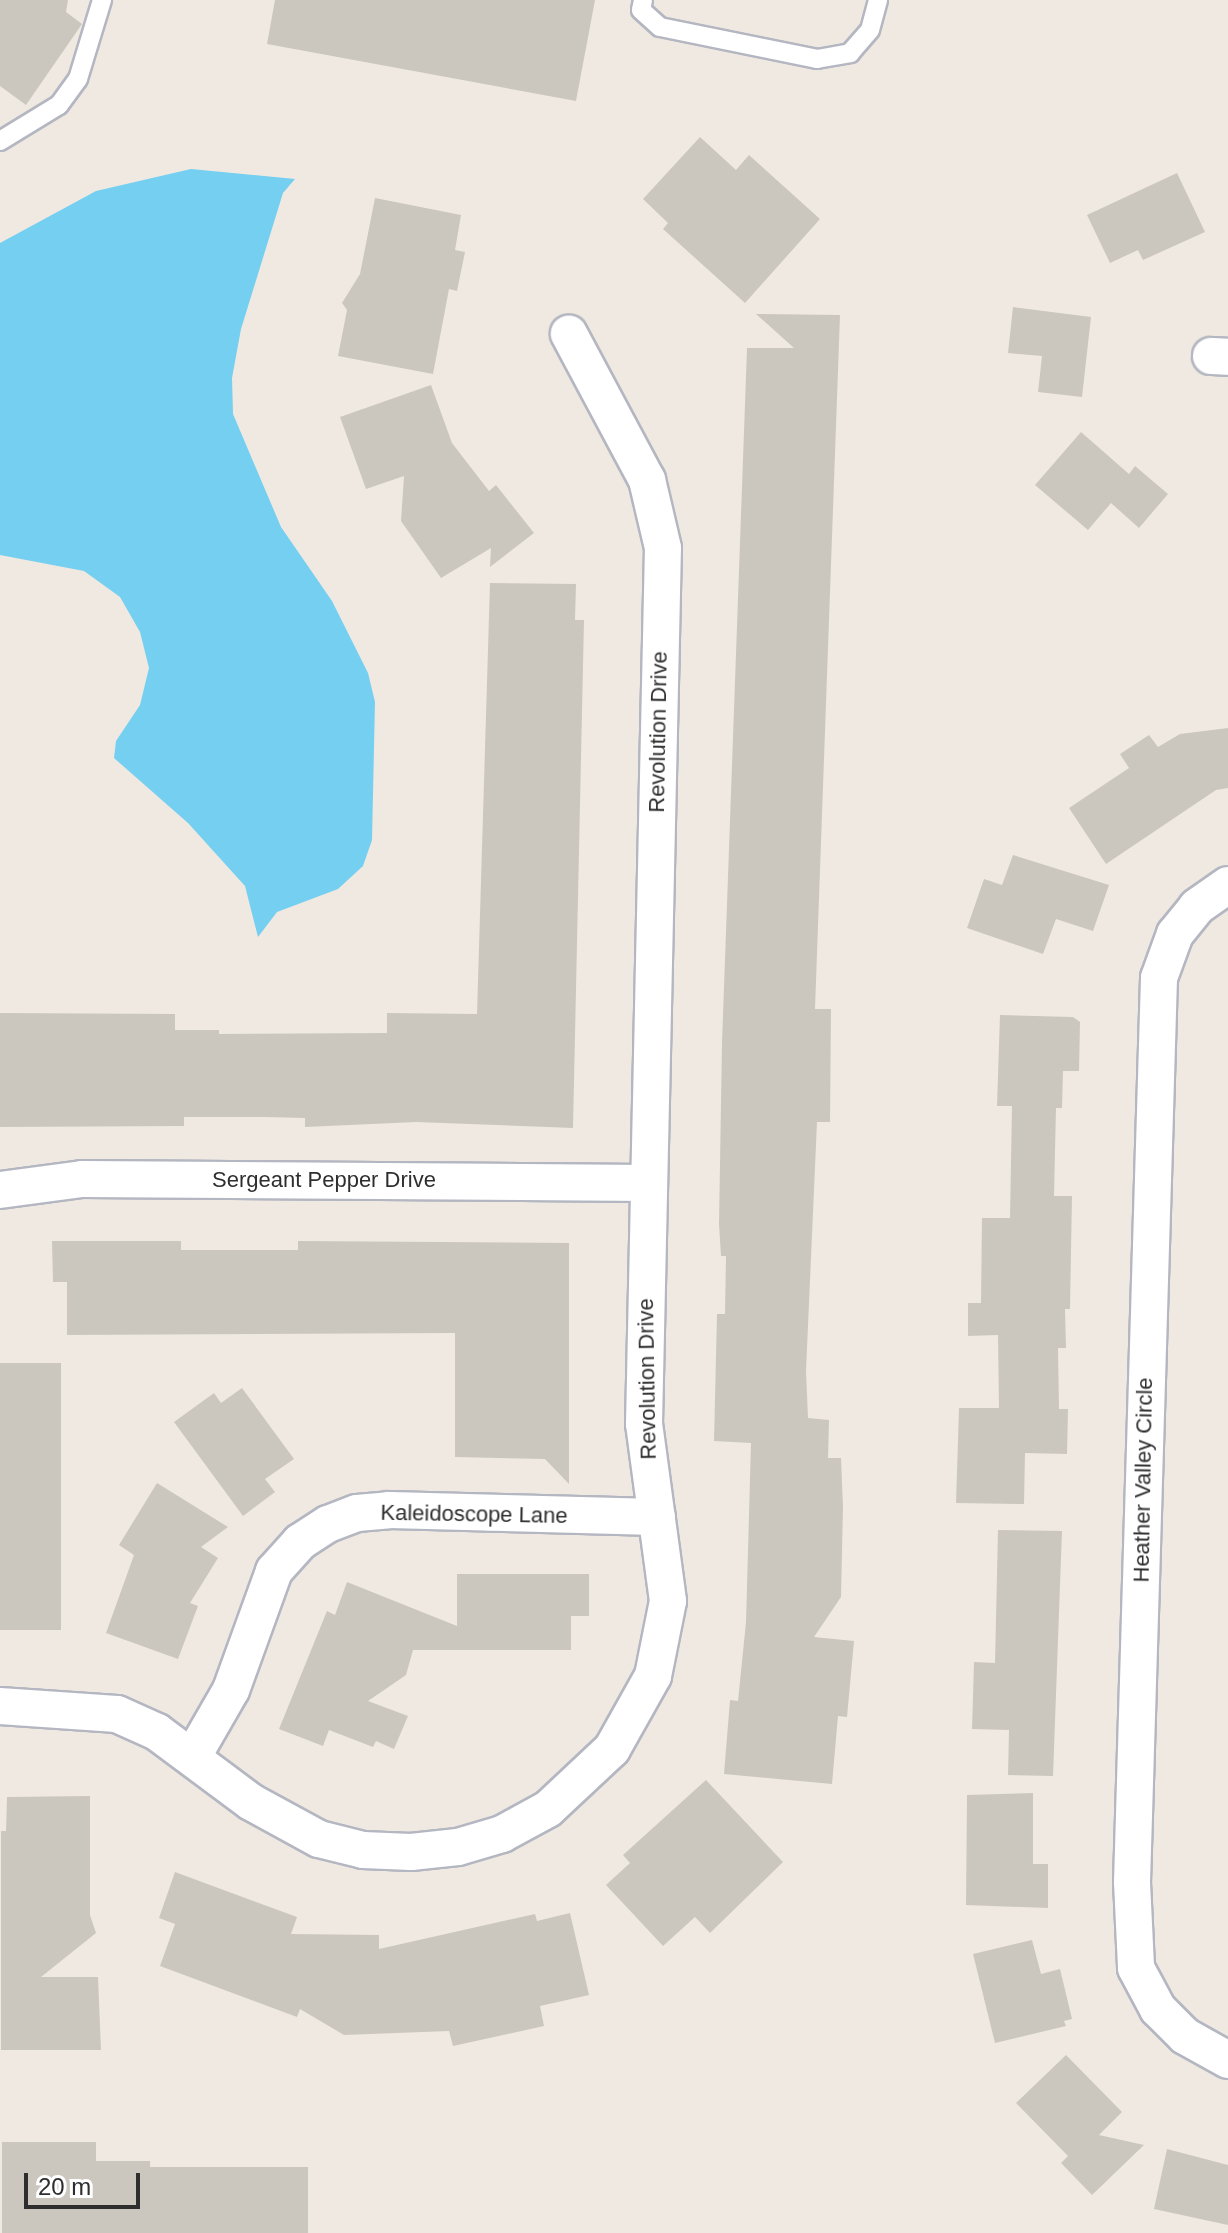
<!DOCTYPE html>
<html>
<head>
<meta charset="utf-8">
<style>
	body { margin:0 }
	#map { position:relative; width:1228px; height:2233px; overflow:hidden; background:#efe9e1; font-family:Arial,sans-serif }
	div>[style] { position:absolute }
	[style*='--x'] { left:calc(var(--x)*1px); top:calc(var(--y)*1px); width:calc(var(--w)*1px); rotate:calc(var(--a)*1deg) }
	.water>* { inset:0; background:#75cff0 }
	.building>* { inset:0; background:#cbc7bf; transform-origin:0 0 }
	.roads { filter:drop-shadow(2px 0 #b4b7c1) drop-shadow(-2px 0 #b4b7c1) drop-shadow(0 2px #b4b7c1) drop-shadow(0 -2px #b4b7c1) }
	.lane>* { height:18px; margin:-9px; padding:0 9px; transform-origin:9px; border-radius:9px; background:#fff }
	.street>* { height:36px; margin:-18px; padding:0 18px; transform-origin:18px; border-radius:18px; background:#fff }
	span { translate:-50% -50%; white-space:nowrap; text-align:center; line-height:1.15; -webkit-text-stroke:7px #fff; paint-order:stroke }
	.street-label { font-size:22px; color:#2e2e2e }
	.scale { position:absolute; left:24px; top:2173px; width:116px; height:36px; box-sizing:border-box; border:4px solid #2e2e2e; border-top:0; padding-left:10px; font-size:24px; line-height:28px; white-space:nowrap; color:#2e2e2e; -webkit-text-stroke:6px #fff; paint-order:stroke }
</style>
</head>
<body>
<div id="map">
	<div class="water">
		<i style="clip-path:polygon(191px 169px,295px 179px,283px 193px,241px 329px,232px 378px,233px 414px,281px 527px,332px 601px,368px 673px,375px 702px,372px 840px,363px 866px,338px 889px,277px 912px,258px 937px,245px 886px,188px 823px,114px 758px,116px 741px,140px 705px,149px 668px,140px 632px,120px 597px,84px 571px,0 555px,0 243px,96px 191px)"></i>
	</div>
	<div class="building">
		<i style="clip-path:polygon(0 0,68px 0,66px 12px,82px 24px,26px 105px,0 86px)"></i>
		<i style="clip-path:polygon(275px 0,595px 0,576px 101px,267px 44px)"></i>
		<i style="clip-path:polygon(700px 137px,736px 170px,749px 155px,820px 219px,745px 303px,663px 229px,668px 223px,643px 199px)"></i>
		<i style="clip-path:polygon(1177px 173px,1205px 232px,1143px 260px,1138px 250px,1110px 263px,1087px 215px)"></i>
		<i style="clip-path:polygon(375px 198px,461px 215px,455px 250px,465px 252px,457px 291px,449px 289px,433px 374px,338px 356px,347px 310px,342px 303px,360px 274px)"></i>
		<i style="clip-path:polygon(1013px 307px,1091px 317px,1082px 397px,1038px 392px,1042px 356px,1008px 353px)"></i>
		<i style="clip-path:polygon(756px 314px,840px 315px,815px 1009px,831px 1009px,830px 1122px,817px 1122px,806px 1371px,808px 1418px,829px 1420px,828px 1458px,841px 1458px,843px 1507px,841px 1597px,814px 1637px,854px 1641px,847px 1717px,838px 1716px,832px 1784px,724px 1774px,730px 1700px,738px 1701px,746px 1622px,751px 1443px,714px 1441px,717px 1314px,725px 1314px,726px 1256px,721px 1256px,719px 1224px,722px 1043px,747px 348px,794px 348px)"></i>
		<i style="clip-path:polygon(431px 385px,452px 443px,489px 491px,496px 485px,534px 533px,490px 567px,491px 548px,441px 578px,401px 521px,404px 476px,366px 489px,340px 417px)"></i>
		<i style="clip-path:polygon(1081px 432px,1129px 474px,1135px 466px,1168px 494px,1139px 528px,1111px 503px,1088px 530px,1035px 485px)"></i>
		<i style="clip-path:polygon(490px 583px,576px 584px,575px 620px,584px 620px,573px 1128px,416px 1122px,305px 1127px,305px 1118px,265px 1117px,184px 1117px,184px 1126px,0 1127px,0 1013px,175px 1014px,175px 1030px,219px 1030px,219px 1034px,387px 1033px,387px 1013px,477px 1014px)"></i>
		<i style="clip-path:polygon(1228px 728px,1228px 788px,1216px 790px,1106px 864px,1069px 808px,1129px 768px,1120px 754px,1149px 735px,1158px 747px,1180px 734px)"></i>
		<i style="clip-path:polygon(1013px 855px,1109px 885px,1093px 931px,1056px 919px,1043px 954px,967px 928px,984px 879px,1002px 885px)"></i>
		<i style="clip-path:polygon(1000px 1015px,1073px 1017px,1080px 1022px,1079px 1071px,1063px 1071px,1062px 1108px,1056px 1108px,1054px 1196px,1072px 1196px,1070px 1309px,1065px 1309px,1066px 1348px,1058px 1348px,1059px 1409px,1068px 1409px,1067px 1454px,1025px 1453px,1024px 1504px,956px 1503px,959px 1408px,999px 1408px,998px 1335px,968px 1336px,968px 1303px,981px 1303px,982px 1218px,1010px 1218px,1012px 1106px,997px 1106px)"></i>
		<i style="clip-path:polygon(52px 1241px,181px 1241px,181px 1250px,298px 1250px,298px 1241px,569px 1243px,569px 1484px,545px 1459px,455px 1457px,455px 1333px,67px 1335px,67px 1282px,53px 1282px)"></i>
		<i style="left:0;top:1363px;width:61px;height:267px"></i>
		<i style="clip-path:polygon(242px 1388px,294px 1459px,265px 1479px,275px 1492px,243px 1516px,174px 1422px,214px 1393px,221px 1403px)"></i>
		<i style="clip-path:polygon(157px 1483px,228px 1527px,201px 1547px,218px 1558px,190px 1603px,198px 1606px,178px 1659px,106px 1633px,134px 1555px,119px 1545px)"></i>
		<i style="clip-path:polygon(998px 1530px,1062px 1531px,1053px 1776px,1008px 1775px,1009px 1730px,972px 1729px,974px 1662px,995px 1663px)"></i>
		<i style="clip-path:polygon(457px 1574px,589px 1574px,589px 1616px,571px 1616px,571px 1650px,413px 1650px,406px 1675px,368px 1701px,408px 1716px,394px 1749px,376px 1741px,373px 1747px,329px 1730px,323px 1746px,279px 1729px,327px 1611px,335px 1615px,347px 1582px,457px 1626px)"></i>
		<i style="clip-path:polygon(706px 1780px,783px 1862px,710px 1933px,695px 1917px,663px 1946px,606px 1885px,630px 1863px,623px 1855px)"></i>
		<i style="clip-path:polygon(1033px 1793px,1033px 1864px,1048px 1864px,1048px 1908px,966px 1905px,967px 1795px)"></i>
		<i style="clip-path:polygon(90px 1796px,90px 1915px,96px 1933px,41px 1977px,98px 1977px,101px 2050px,1px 2050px,1px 1831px,6px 1831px,7px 1797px)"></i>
		<i style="clip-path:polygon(175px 1872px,297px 1917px,291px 1934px,379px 1935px,379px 1949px,535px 1914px,537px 1921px,570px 1913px,589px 1995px,540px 2006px,544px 2026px,453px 2046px,449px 2031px,344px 2035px,300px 2009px,297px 2017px,160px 1966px,175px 1924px,159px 1918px)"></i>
		<i style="clip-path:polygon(1032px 1940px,1041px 1974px,1060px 1969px,1072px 2019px,1064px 2021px,1066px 2026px,995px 2043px,973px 1954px)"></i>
		<i style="clip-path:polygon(1066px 2055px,1122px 2112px,1099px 2135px,1144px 2145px,1092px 2195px,1061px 2163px,1068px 2156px,1016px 2103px)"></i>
		<i style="clip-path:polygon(2px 2142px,96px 2142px,96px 2161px,150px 2161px,150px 2167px,308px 2167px,308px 2233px,2px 2233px)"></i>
		<i style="clip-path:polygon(1167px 2149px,1228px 2165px,1228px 2225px,1154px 2209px)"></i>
	</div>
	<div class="roads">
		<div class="lane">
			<i style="--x:643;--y:0;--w:10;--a:101"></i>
			<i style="--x:641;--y:10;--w:25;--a:42"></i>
			<i style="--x:660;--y:27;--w:160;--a:11.5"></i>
			<i style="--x:817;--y:59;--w:34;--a:-10"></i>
			<i style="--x:850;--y:53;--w:30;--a:-49"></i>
			<i style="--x:870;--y:30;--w:31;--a:-75"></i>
			<i style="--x:0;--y:141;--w:69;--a:-31.4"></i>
			<i style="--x:59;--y:105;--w:32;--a:-54"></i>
			<i style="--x:78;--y:79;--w:83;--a:-73.1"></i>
		</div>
		<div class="street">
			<i style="--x:1211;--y:356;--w:17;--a:3"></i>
			<i style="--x:1228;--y:885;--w:38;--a:145"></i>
			<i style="--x:1197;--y:907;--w:35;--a:129"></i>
			<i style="--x:1175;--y:934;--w:47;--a:110"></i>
			<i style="--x:1159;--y:978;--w:904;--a:91.71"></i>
			<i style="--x:1132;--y:1882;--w:86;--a:87.3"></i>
			<i style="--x:1136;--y:1968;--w:47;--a:61.8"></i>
			<i style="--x:1158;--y:2009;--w:38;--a:45"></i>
			<i style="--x:1185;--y:2036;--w:49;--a:29.2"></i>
			<i style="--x:0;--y:1190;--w:83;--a:-7.6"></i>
			<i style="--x:82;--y:1179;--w:567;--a:0.4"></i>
			<i style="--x:0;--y:1706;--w:117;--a:3.9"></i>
			<i style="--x:117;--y:1714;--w:44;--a:24.2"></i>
			<i style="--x:157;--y:1732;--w:117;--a:36.7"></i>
			<i style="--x:251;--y:1802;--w:77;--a:28.6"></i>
			<i style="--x:319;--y:1839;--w:45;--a:14"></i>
			<i style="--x:363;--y:1850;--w:48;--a:2.4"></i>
			<i style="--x:411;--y:1852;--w:47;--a:-6.1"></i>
			<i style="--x:458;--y:1847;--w:46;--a:-16.5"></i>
			<i style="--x:502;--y:1834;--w:52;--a:-28.5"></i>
			<i style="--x:548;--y:1809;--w:88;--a:-43.2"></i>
			<i style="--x:612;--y:1749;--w:84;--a:-60.7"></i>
			<i style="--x:653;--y:1676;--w:76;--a:-78.7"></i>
			<i style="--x:668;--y:1601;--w:179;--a:-97.7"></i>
			<i style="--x:644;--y:1424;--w:876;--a:-88.76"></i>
			<i style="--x:663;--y:548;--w:70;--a:-103.2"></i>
			<i style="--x:647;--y:480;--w:166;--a:-118.1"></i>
			<i style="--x:193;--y:1756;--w:76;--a:-60.1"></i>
			<i style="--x:231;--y:1690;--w:127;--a:-70.1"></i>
			<i style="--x:274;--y:1571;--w:39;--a:-48"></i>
			<i style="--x:300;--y:1542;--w:33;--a:-33"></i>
			<i style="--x:328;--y:1524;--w:31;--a:-21"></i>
			<i style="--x:357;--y:1513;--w:32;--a:-5"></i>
			<i style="--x:389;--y:1510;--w:268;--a:1.5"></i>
		</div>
	</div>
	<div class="street-label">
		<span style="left:658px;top:732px;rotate:-89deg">Revolution Drive</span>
		<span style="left:324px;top:1180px">Sergeant Pepper Drive</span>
		<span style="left:647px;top:1379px;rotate:-91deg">Revolution Drive</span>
		<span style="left:1143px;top:1480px;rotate:-89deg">Heather Valley Circle</span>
		<span style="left:474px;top:1514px;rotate:1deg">Kaleidoscope Lane</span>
	</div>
	<div class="scale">20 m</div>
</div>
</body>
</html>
